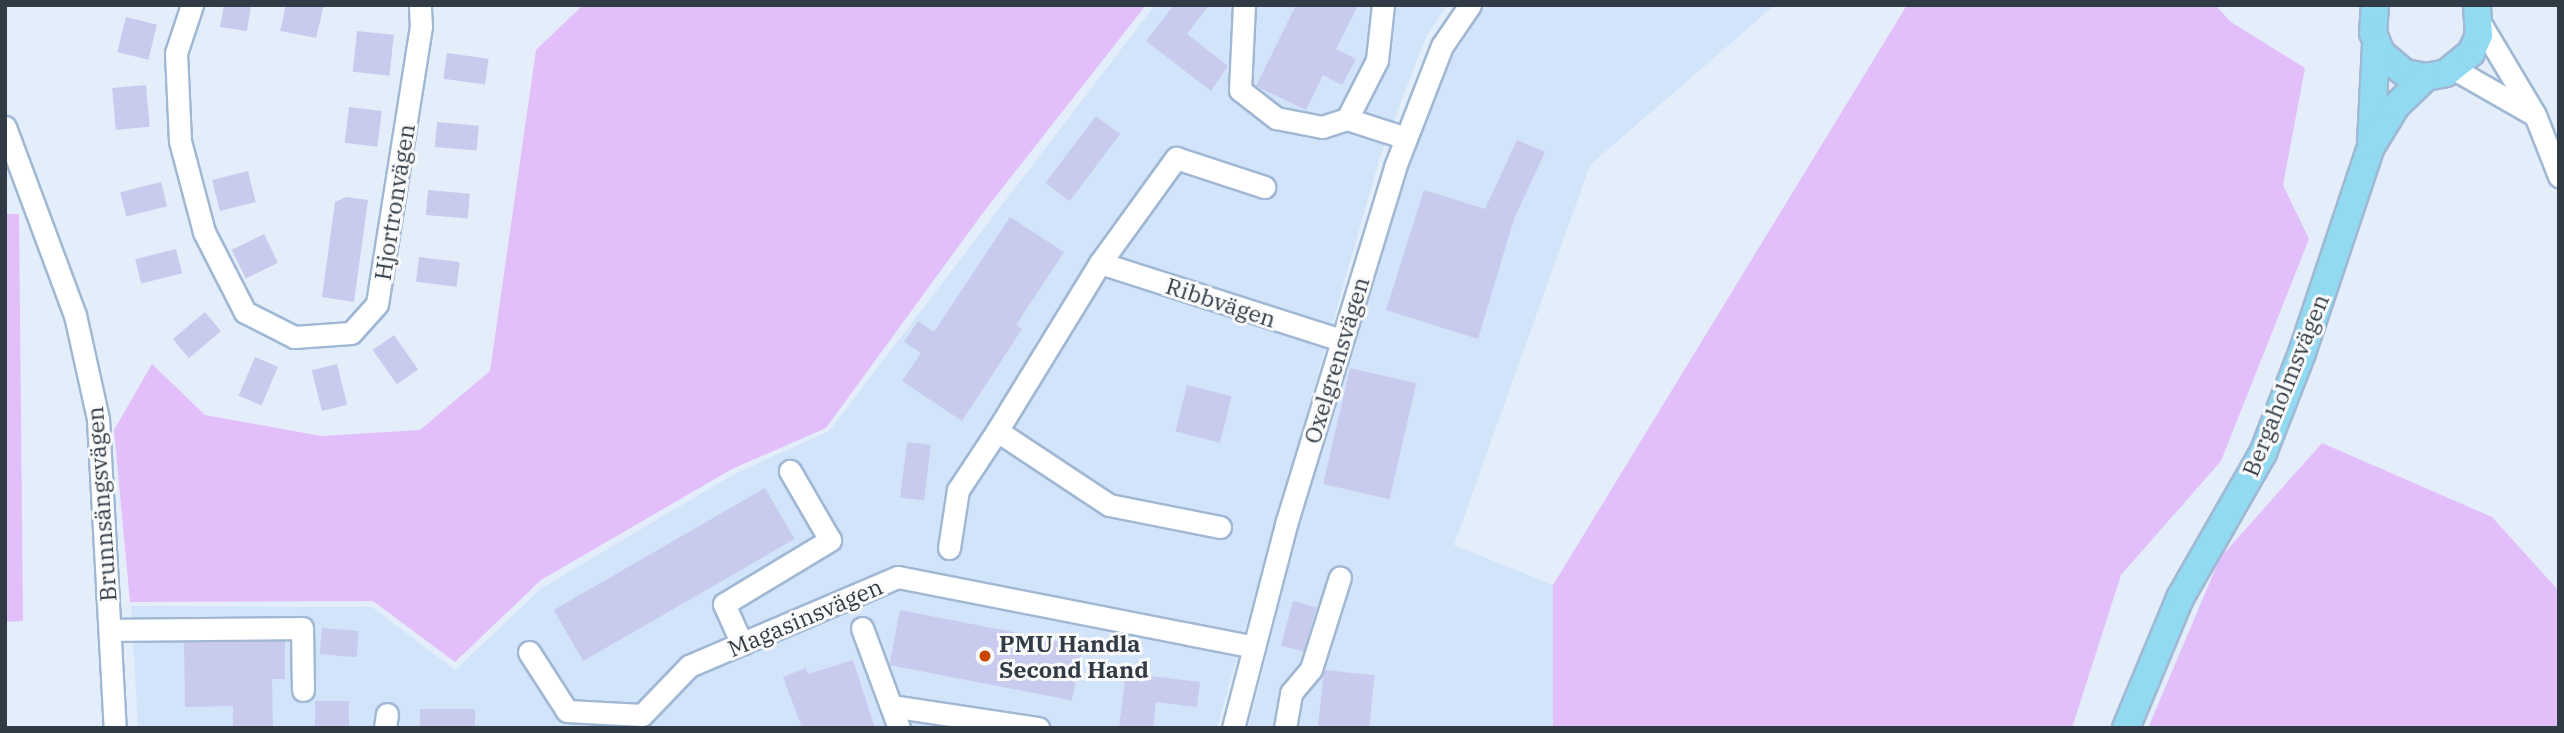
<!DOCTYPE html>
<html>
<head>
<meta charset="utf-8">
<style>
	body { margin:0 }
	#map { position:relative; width:2564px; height:733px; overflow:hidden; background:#e4eefa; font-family:"IBM Plex Serif",serif }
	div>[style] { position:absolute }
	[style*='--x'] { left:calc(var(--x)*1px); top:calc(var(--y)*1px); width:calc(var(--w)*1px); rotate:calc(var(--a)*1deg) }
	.built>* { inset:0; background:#d2e4f9 }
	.green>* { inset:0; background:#e2bffa }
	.building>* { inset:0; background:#c8cbed; transform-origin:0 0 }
	.roads { filter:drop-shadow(2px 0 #a0b8d4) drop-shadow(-2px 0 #a0b8d4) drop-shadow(0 2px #a0b8d4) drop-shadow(0 -2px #a0b8d4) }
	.minor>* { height:21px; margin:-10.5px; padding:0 10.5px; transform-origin:10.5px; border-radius:10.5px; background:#fff }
	.major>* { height:26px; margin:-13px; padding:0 13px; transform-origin:13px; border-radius:13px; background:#91daf1 }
	.dots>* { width:19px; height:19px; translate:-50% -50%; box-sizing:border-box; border:4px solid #fafafa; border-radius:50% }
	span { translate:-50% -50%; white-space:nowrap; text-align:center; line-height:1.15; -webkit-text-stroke:6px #fafafa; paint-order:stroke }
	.street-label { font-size:23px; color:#313b46 }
	.poi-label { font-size:23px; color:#313b46; font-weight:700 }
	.left { translate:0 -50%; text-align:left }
	.frame { position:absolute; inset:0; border:7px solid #313b46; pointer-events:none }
</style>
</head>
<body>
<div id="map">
	<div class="built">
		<i style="clip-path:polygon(1155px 5px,1447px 5px,1426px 37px,1380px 157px,1217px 728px,138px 728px,131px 606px,372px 607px,455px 670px,542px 588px,734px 474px,829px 431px)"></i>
		<i style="clip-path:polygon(1486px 5px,1775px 5px,1590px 165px,1454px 545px,1553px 585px,1553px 728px,1248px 728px,1328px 414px,1381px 234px,1450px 61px)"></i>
	</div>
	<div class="green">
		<i style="clip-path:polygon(583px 5px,1146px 5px,982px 214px,826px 428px,732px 469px,541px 580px,455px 662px,373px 601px,130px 602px,114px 430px,152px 364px,205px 415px,321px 436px,420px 430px,490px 371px,536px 50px)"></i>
		<i style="clip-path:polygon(1907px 5px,2215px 5px,2231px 22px,2305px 68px,2283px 185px,2309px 239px,2221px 461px,2121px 575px,2072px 728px,1553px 728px,1553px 585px)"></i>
		<i style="clip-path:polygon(5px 214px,19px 214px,23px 621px,5px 622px)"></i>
		<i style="clip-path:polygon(2322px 443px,2492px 517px,2559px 591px,2559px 728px,2148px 728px,2220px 558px)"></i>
	</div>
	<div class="building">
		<i style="clip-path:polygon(224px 5px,251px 5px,247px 31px,220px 27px)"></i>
		<i style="clip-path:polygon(286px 5px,324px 5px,316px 38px,280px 31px)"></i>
		<i style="clip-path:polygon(1174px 5px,1209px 5px,1187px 34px,1228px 66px,1211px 91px,1146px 41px)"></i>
		<i style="clip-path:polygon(1296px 5px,1358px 5px,1336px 49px,1356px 59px,1342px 85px,1323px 75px,1306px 110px,1256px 86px)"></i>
		<i style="left:126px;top:17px;width:32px;height:36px;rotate:14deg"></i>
		<i style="left:357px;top:31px;width:37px;height:41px;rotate:6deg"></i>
		<i style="left:447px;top:53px;width:42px;height:26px;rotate:8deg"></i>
		<i style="left:146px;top:85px;width:42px;height:34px;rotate:85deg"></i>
		<i style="left:349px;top:107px;width:33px;height:36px;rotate:7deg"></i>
		<i style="left:1096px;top:116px;width:30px;height:84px;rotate:37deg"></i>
		<i style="left:437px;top:122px;width:42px;height:25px;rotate:5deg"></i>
		<i style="clip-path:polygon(1517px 140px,1545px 152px,1514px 219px,1478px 339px,1386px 310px,1424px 190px,1485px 209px)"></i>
		<i style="left:248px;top:171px;width:32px;height:37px;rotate:76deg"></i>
		<i style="left:161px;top:182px;width:25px;height:42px;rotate:76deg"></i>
		<i style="left:428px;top:190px;width:42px;height:25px;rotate:5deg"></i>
		<i style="clip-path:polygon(346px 197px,368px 200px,354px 302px,322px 297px,335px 202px)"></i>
		<i style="clip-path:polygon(1010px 217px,1064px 252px,1016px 325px,1022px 329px,962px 421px,902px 381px,921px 353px,904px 342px,918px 321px,934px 332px)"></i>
		<i style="left:264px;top:234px;width:32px;height:36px;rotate:64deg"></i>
		<i style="left:176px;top:249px;width:25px;height:42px;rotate:76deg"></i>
		<i style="left:419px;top:257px;width:41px;height:25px;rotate:7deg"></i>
		<i style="left:205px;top:312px;width:25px;height:42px;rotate:50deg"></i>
		<i style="left:394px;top:335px;width:42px;height:26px;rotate:55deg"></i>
		<i style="left:255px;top:357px;width:25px;height:42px;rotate:23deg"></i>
		<i style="left:337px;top:364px;width:42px;height:26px;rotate:76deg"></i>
		<i style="left:1350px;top:368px;width:68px;height:119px;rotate:13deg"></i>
		<i style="left:1187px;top:385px;width:46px;height:48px;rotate:14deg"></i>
		<i style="left:907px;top:442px;width:24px;height:56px;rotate:7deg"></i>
		<i style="left:765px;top:488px;width:59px;height:244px;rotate:60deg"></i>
		<i style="left:1293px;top:601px;width:24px;height:46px;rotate:15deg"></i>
		<i style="left:900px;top:610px;width:186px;height:56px;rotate:11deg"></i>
		<i style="left:322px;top:628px;width:37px;height:26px;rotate:5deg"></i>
		<i style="clip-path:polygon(285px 641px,285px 679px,272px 679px,273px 728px,233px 728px,233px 706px,185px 707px,184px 642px)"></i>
		<i style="clip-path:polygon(853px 660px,875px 728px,802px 728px,783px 677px,806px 668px,808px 674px)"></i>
		<i style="left:1324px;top:670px;width:51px;height:58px;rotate:6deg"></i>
		<i style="clip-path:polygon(1126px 673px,1200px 682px,1197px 707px,1156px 702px,1153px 728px,1119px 728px)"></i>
		<i style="left:315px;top:701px;width:34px;height:27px"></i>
		<i style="left:475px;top:709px;width:19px;height:55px;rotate:90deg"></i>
	</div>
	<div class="roads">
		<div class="minor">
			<i style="--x:192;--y:5;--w:51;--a:108.4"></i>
			<i style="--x:176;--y:53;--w:88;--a:87.4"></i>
			<i style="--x:180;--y:141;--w:94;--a:75.2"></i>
			<i style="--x:204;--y:232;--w:90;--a:62.9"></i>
			<i style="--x:245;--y:312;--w:55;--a:27"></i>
			<i style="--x:294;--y:337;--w:57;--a:-4"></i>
			<i style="--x:351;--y:333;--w:39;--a:-48"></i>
			<i style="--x:377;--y:304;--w:280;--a:-81"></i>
			<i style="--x:421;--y:27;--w:22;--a:-93"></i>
			<i style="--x:1244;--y:5;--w:85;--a:92.7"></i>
			<i style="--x:1240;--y:90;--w:46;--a:37.9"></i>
			<i style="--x:1276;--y:118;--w:47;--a:11.1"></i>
			<i style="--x:1322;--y:127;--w:26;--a:-18"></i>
			<i style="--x:1347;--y:119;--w:62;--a:17.9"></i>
			<i style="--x:2480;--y:23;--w:107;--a:59.1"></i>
			<i style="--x:2535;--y:115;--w:66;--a:68.5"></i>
			<i style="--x:2454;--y:69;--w:91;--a:29.7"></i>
			<i style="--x:1347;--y:119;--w:66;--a:-63"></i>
			<i style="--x:1377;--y:60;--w:55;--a:-83.8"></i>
			<i style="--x:5;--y:127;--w:201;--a:69.6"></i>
			<i style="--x:75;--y:315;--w:107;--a:77.5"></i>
			<i style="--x:98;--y:419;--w:309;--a:86.9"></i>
			<i style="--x:1100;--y:263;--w:254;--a:17.7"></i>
			<i style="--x:1220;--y:527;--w:113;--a:-168.8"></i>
			<i style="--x:1109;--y:505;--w:134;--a:-146.5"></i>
			<i style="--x:997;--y:431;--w:197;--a:-58.5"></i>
			<i style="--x:1100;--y:263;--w:130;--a:-54.1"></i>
			<i style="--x:1176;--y:158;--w:93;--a:18.2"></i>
			<i style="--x:949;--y:548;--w:59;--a:-81.2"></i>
			<i style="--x:958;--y:490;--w:71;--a:-56.5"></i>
			<i style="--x:862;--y:628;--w:107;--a:69.7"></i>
			<i style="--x:110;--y:630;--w:192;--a:-0.6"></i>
			<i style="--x:302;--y:628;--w:62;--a:89.1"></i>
			<i style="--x:742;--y:644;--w:44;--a:-114.2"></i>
			<i style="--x:724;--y:604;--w:124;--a:-31.1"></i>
			<i style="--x:830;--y:540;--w:80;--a:-120.1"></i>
			<i style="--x:529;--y:652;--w:70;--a:57.2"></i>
			<i style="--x:567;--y:711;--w:75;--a:3.1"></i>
			<i style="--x:642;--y:715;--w:68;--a:-46.2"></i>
			<i style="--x:689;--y:666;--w:227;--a:-23.1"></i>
			<i style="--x:898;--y:577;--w:363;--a:11.1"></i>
			<i style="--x:891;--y:706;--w:149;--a:8.5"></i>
			<i style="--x:385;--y:728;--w:14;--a:-82"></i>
			<i style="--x:1233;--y:728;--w:214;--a:-75.4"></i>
			<i style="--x:1287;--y:521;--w:370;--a:-73"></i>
			<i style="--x:1395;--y:167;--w:130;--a:-68.8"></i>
			<i style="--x:1442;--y:46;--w:50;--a:-55.7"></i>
			<i style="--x:1285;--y:728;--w:36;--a:-80"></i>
			<i style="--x:1291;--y:693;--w:31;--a:-50"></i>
			<i style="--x:1311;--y:669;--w:96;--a:-72.5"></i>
		</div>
		<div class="major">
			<i style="--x:2375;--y:5;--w:28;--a:94"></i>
			<i style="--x:2373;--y:33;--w:22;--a:68"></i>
			<i style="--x:2381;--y:53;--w:31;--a:40"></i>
			<i style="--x:2405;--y:73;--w:21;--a:11"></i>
			<i style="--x:2426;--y:77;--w:20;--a:-11"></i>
			<i style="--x:2446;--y:73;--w:32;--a:-39"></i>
			<i style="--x:2471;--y:53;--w:20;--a:-66"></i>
			<i style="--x:2479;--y:35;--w:30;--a:-94"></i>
			<i style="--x:2371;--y:143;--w:100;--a:-87.1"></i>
			<i style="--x:2126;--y:728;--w:141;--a:-67.4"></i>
			<i style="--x:2180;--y:598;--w:167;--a:-60.2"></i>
			<i style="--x:2263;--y:453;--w:107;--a:-68.7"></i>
			<i style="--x:2302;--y:353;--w:217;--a:-71.5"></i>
			<i style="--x:2371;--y:147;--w:48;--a:-58.6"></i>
			<i style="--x:2396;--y:106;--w:42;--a:-44"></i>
		</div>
	</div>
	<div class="dots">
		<i style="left:985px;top:656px;background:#ca4500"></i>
	</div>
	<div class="street-label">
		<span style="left:394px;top:202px;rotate:-81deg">Hjortronvägen</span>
		<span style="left:1221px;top:302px;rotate:18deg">Ribbvägen</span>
		<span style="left:1336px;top:360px;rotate:-73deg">Oxelgrensvägen</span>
		<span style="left:2285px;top:385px;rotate:-68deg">Bergaholmsvägen</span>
		<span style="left:101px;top:504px;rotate:-94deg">Brunnsängsvägen</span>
		<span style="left:805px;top:617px;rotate:-23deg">Magasinsvägen</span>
	</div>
	<div class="poi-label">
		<span class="left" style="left:999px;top:656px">PMU Handla<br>Second Hand</span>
	</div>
	<div class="frame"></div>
</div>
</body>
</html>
